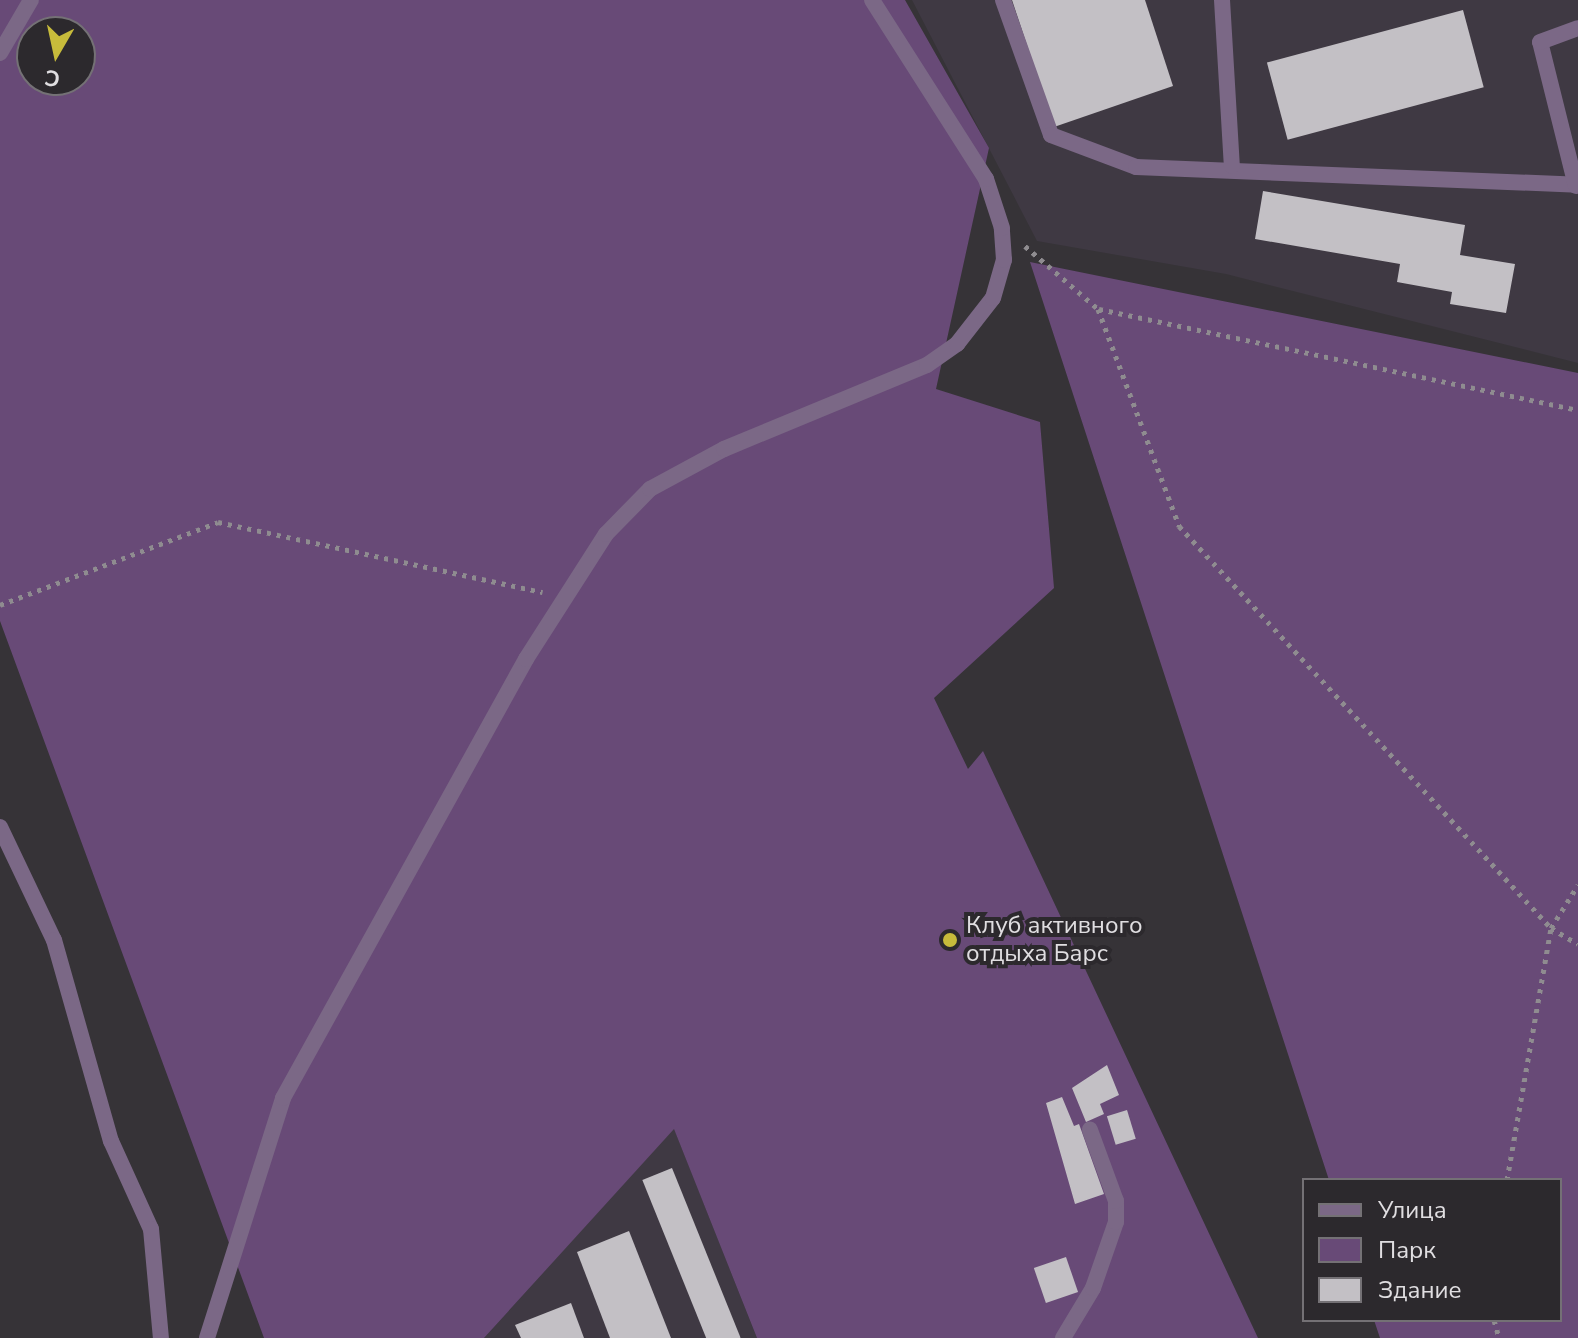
<!DOCTYPE html>
<html>
<head>
<meta charset="utf-8">
<style>
	body { margin:0 }
	#map { position:relative; width:1578px; height:1338px; overflow:hidden; background:#363337; font-family:"Nunito Sans",sans-serif }
	div>[style] { position:absolute }
	[style*='--x'] { left:calc(var(--x)*1px); top:calc(var(--y)*1px); width:calc(var(--w)*1px); rotate:calc(var(--a)*1deg) }
	.built>* { inset:0; background:#3f3943 }
	.green>* { inset:0; background:#684a77 }
	.building>* { inset:0; background:#c3c0c5; transform-origin:0 0 }
	.path>* { height:5px; margin-top:-2.5px; transform-origin:0; background:repeating-linear-gradient(90deg,#8f8c90 0 4px,transparent 0 10px) }
	.service>* { height:16px; margin:-8px; padding:0 8px; transform-origin:8px; border-radius:8px; background:#7b6886 }
	.minor>* { height:16px; margin:-8px; padding:0 8px; transform-origin:8px; border-radius:8px; background:#7b6886 }
	.tertiary>* { height:16px; margin:-8px; padding:0 8px; transform-origin:8px; border-radius:8px; background:#7b6886 }
	.dots>* { width:22px; height:22px; translate:-50% -50%; box-sizing:border-box; border:4px solid #2c292d; border-radius:50% }
	span { translate:-50% -50%; white-space:nowrap; text-align:center; line-height:1.15; -webkit-text-stroke:8px #2c292d; paint-order:stroke }
	.poi-label { font-size:24px; color:#e0dee1 }
	.left { translate:0 -50%; text-align:left }
	.legend { position:absolute; left:1302px; top:1178px; width:260px; height:144px; box-sizing:border-box; background:#2c292d; border:2px solid #747175; margin:0; padding:10px 14px; list-style:none; font-size:24px; color:#e0dee1 }
	.legend li { display:flex; align-items:center; gap:16px; height:40px }
	.legend b { width:40px; border:2px solid #747175 }
	.north { position:absolute; left:16px; top:16px; width:80px; height:80px; box-sizing:border-box; background:#2c292d; border:2px solid #747175; border-radius:50%; rotate:189deg; font-size:22px; font-weight:700; line-height:32px; text-align:center; color:#e0dee1 }
	.north::after { content:''; display:block; margin:auto; width:28px; height:36px; background:#c7bb3b; clip-path:polygon(50% 0,100% 100%,50% 72%,0 100%) }
</style>
</head>
<body>
<div id="map">
	<div class="built">
		<i style="clip-path:polygon(912px 0,1578px 0,1578px 363px,1226px 274px,1037px 241px)"></i>
		<i style="clip-path:polygon(674px 1128px,757px 1338px,484px 1338px)"></i>
	</div>
	<div class="green">
		<i style="clip-path:polygon(evenodd,0 0,905px 0,989px 148px,936px 389px,1040px 422px,1054px 588px,934px 698px,968px 769px,983px 751px,1258px 1338px,757px 1338px,674px 1129px,484px 1338px,264px 1338px,0 621px,0 0,32px 32px,80px 32px,80px 80px,32px 80px,32px 32px)"></i>
		<i style="clip-path:polygon(1030px 262px,1578px 373px,1578px 1338px,1380px 1338px,1374px 1320px,1560px 1320px,1560px 1180px,1329px 1180px)"></i>
	</div>
	<div class="building">
		<i style="clip-path:polygon(1012px 0,1145px 0,1173px 86px,1054px 127px)"></i>
		<i style="left:1463px;top:10px;width:80px;height:203px;rotate:75deg"></i>
		<i style="clip-path:polygon(1263px 191px,1465px 225px,1460px 255px,1515px 264px,1506px 313px,1450px 304px,1452px 292px,1397px 282px,1400px 264px,1255px 239px)"></i>
		<i style="clip-path:polygon(1107px 1065px,1119px 1095px,1100px 1104px,1104px 1114px,1086px 1122px,1072px 1088px)"></i>
		<i style="clip-path:polygon(1062px 1097px,1074px 1126px,1079px 1124px,1104px 1194px,1075px 1204px,1046px 1103px)"></i>
		<i style="left:1127px;top:1110px;width:30px;height:21px;rotate:73deg"></i>
		<i style="left:672px;top:1168px;width:183px;height:32px;rotate:68deg"></i>
		<i style="clip-path:polygon(629px 1231px,671px 1338px,610px 1338px,577px 1252px)"></i>
		<i style="left:1066px;top:1257px;width:37px;height:34px;rotate:71deg"></i>
		<i style="clip-path:polygon(571px 1303px,584px 1338px,521px 1338px,515px 1325px)"></i>
	</div>
	<div class="path">
		<i style="--x:1025;--y:246;--w:96;--a:40.8"></i>
		<i style="--x:1098;--y:309;--w:232;--a:69.5"></i>
		<i style="--x:1179;--y:526;--w:548;--a:47.22"></i>
		<i style="--x:1551;--y:928;--w:31;--a:31"></i>
		<i style="--x:1099;--y:309;--w:490;--a:11.9"></i>
		<i style="--x:0;--y:605;--w:233;--a:-20.8"></i>
		<i style="--x:218;--y:522;--w:332;--a:12.2"></i>
		<i style="--x:1507;--y:1180;--w:256;--a:-80.1"></i>
		<i style="--x:1551;--y:928;--w:51;--a:-57.9"></i>
		<i style="--x:1494;--y:1320;--w:19;--a:74"></i>
	</div>
	<div class="service">
		<i style="--x:1003;--y:0;--w:143;--a:70.4"></i>
		<i style="--x:1051;--y:135;--w:91;--a:20.6"></i>
		<i style="--x:1136;--y:167;--w:442;--a:2.3"></i>
		<i style="--x:1222;--y:0;--w:166;--a:86.6"></i>
		<i style="--x:1576;--y:186;--w:148;--a:-104"></i>
		<i style="--x:1540;--y:42;--w:40;--a:-20.2"></i>
		<i style="--x:1063;--y:1338;--w:58;--a:-59"></i>
		<i style="--x:1093;--y:1288;--w:70;--a:-70.8"></i>
		<i style="--x:1116;--y:1222;--w:21;--a:-90"></i>
		<i style="--x:1116;--y:1201;--w:76;--a:-110.1"></i>
	</div>
	<div class="minor">
		<i style="--x:0;--y:827;--w:125;--a:64.5"></i>
		<i style="--x:54;--y:940;--w:209;--a:74.2"></i>
		<i style="--x:111;--y:1141;--w:97;--a:65.6"></i>
		<i style="--x:151;--y:1229;--w:109;--a:84.8"></i>
		<i style="--x:207;--y:1338;--w:252;--a:-72.4"></i>
		<i style="--x:283;--y:1098;--w:502;--a:-61.03"></i>
		<i style="--x:526;--y:659;--w:148;--a:-57.4"></i>
		<i style="--x:606;--y:534;--w:63;--a:-45.6"></i>
		<i style="--x:650;--y:489;--w:84;--a:-28.4"></i>
		<i style="--x:724;--y:449;--w:220;--a:-22.5"></i>
		<i style="--x:927;--y:365;--w:37;--a:-35"></i>
		<i style="--x:957;--y:344;--w:58;--a:-52"></i>
		<i style="--x:993;--y:298;--w:40;--a:-74"></i>
		<i style="--x:1004;--y:260;--w:32;--a:-94"></i>
		<i style="--x:1002;--y:228;--w:52;--a:-108.1"></i>
		<i style="--x:986;--y:179;--w:212;--a:-122.5"></i>
	</div>
	<div class="tertiary">
		<i style="--x:0;--y:53;--w:61;--a:-59.7"></i>
	</div>
	<div class="dots">
		<i style="left:950px;top:940px;background:#c7bb3b"></i>
	</div>
	<div class="poi-label">
		<span class="left" style="left:966px;top:940px">Клуб активного<br>отдыха Барс</span>
	</div>
	<ul class="legend">
	<li><b style="height:10px;background:#7b6886"></b>Улица</li>
	<li><b style="height:22px;background:#684a77"></b>Парк</li>
	<li><b style="height:22px;background:#c3c0c5"></b>Здание</li>
	</ul>
	<div class="north">С</div>
</div>
</body>
</html>
